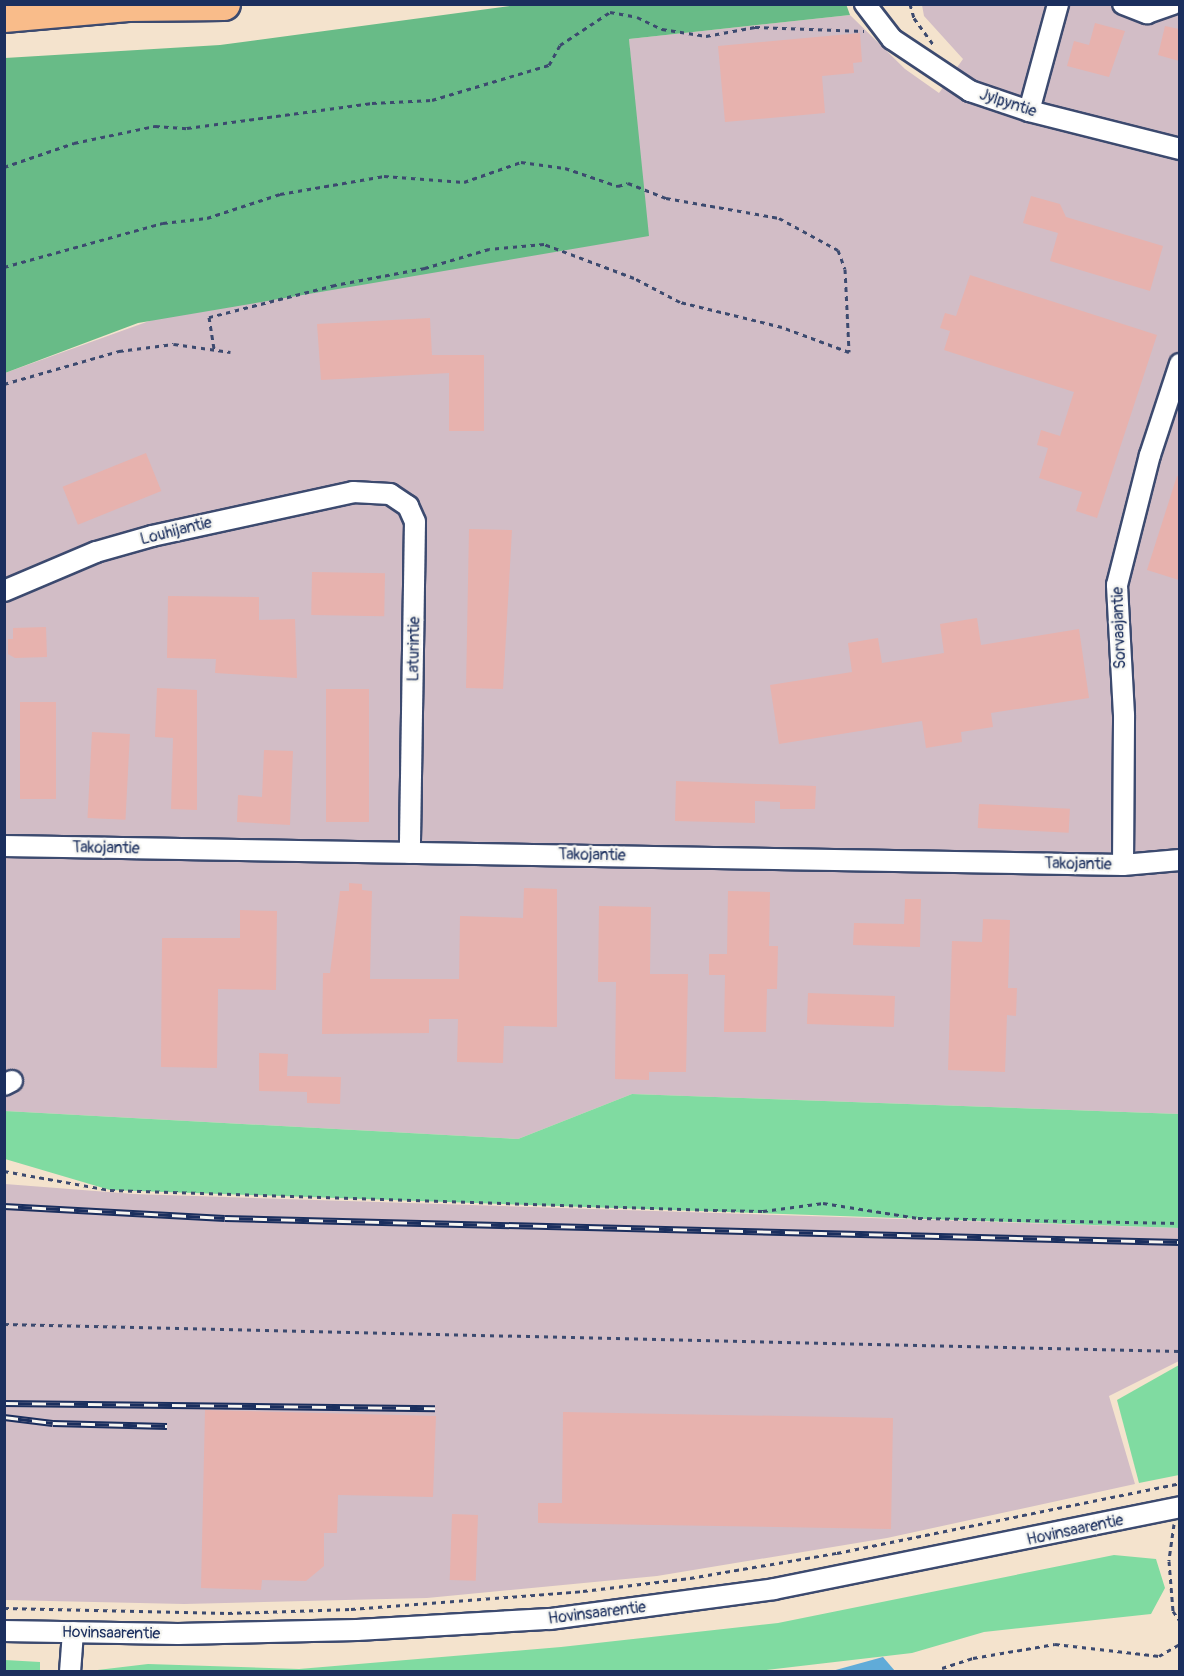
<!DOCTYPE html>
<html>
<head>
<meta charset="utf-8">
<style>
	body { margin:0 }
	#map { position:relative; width:1184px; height:1676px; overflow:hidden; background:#f4e3cd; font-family:Pangolin,sans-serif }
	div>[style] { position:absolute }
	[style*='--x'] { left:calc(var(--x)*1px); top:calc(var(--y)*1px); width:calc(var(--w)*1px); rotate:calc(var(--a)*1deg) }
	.industrial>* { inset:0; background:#d2bdc6 }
	.green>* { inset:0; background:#80dba1 }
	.forest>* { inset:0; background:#68bb87 }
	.water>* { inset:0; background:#60abd8 }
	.building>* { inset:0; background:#e7b2ae; transform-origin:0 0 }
	.path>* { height:3px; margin-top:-1.5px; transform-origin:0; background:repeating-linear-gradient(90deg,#3c4a6f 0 4.5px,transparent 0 9px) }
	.roads { filter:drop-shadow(2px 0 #3c4a6f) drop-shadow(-2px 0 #3c4a6f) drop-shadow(0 2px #3c4a6f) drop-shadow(0 -2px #3c4a6f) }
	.minor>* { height:20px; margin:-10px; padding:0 10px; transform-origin:10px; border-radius:10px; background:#fff }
	.trunk>* { height:32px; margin:-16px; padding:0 16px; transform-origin:16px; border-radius:16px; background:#f9bc8a }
	.rail>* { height:7px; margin-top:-3.5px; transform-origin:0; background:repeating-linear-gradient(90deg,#f6f6f2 0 14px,#1b2f5e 0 28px); box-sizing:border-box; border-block:2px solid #1b2f5e }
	span { translate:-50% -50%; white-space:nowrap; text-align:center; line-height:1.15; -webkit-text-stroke:4.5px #f6f6f2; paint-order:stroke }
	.street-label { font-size:16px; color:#1b2f5e }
	.frame { position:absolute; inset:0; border:6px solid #1b2f5e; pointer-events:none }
</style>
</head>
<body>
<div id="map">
	<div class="industrial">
		<i style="clip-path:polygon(922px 5px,1179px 5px,1179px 1114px,632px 1094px,518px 1139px,5px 1111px,5px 373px,637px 145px,629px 39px,850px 15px,905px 69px,939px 93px,963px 59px,924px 16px)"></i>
		<i style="clip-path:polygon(5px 1184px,134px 1194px,1179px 1228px,1179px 1361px,1109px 1396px,1135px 1484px,887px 1538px,657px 1576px,427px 1598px,184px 1604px,5px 1600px)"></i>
	</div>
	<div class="green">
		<i style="clip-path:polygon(632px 1094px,1179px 1114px,1179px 1228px,110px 1190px,5px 1159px,5px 1111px,518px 1139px)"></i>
		<i style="clip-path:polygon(1179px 1365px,1179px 1475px,1139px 1483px,1117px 1400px)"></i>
		<i style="clip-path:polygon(1114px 1555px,1156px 1559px,1165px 1588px,1151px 1614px,984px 1632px,912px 1653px,758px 1671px,89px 1671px,148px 1664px,299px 1669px,561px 1647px,778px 1623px)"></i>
		<i style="clip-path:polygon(5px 1660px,40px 1662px,40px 1671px,5px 1671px)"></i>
	</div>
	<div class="forest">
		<i style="clip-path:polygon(517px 5px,846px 4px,850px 15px,629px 39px,649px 236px,138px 323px,5px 373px,5px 58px,220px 45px)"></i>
	</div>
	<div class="water">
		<i style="clip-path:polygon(883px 1657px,895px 1671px,832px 1671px)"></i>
	</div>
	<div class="building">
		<i style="clip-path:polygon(1095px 23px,1125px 31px,1109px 77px,1067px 66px,1074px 41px,1089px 45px)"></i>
		<i style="clip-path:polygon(1165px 26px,1179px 29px,1179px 61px,1158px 55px)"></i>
		<i style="clip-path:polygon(860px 33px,862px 62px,853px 63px,854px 73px,822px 76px,825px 113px,725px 122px,718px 46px)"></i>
		<i style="clip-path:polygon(1031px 196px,1060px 204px,1066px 217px,1163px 246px,1150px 291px,1050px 261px,1058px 233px,1023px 223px)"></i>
		<i style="clip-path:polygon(970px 275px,1157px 335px,1097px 518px,1076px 511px,1082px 492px,1039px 478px,1048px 448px,1037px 445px,1041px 430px,1060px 436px,1074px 392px,944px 350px,950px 331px,940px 328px,945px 313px,956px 316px)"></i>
		<i style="clip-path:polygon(430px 318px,432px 355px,484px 355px,484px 431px,449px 431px,449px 373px,321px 380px,317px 324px)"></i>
		<i style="left:146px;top:453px;width:41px;height:90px;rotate:68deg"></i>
		<i style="clip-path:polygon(1177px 476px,1179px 477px,1179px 580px,1147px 570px)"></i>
		<i style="clip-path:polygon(469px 529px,512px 530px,503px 689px,466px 688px)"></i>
		<i style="left:312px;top:572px;width:73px;height:43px;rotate:1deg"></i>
		<i style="clip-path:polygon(168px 596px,259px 597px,259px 620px,295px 619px,297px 678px,215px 673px,216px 659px,167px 658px)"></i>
		<i style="clip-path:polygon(977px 618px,981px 645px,1079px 629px,1089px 698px,991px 713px,993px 727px,961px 732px,962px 742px,926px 748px,922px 721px,779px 744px,770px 685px,852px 672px,848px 643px,878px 638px,882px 663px,944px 653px,940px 624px)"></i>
		<i style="clip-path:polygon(46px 627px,47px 657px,15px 658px,8px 654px,8px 639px,13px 639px,13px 628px)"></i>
		<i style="clip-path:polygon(157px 688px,197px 690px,197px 810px,171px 809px,173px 738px,155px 737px)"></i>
		<i style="left:326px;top:689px;width:43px;height:133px"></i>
		<i style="left:20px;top:702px;width:36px;height:97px"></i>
		<i style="left:92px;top:732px;width:38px;height:86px;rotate:3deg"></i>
		<i style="clip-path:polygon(264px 750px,293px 751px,290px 825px,237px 822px,238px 795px,262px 797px)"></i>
		<i style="clip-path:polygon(676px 781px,816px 786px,815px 809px,780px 809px,780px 802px,755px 801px,755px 823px,675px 821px)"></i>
		<i style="left:979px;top:804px;width:91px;height:24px;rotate:3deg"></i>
		<i style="clip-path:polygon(349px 883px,362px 884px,362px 890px,372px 891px,370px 979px,459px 979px,460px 916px,523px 918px,524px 888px,557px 889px,557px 1027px,504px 1026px,503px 1063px,457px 1062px,458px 1019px,429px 1019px,429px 1033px,322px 1034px,323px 973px,330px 973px,340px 891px,349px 891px)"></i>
		<i style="clip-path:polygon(728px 891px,770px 892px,769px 946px,778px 946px,777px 989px,767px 989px,766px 1032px,724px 1032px,725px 975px,709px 975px,709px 954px,727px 954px)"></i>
		<i style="clip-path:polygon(905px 899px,921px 899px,920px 947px,853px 945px,854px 923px,904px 924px)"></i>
		<i style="clip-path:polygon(599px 906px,651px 907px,650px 974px,688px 974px,686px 1072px,649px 1072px,649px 1080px,615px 1079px,616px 982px,598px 982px)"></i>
		<i style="clip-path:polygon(240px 910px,277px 911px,276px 990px,218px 989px,217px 1068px,161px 1067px,162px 938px,240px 938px)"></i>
		<i style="clip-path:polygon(983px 919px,1010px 920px,1008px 988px,1017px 988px,1016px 1016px,1007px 1015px,1005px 1072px,948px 1070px,952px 941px,982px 942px)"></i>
		<i style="left:808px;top:993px;width:87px;height:31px;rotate:2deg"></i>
		<i style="clip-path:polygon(259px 1053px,288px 1054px,287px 1076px,341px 1077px,340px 1104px,307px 1103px,307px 1092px,259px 1091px)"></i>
		<i style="clip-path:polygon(205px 1410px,436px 1416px,433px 1497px,338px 1495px,337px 1533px,324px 1533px,324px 1566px,306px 1581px,262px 1580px,261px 1590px,201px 1588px)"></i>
		<i style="clip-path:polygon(563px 1412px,893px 1418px,891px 1529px,538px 1523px,538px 1503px,562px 1503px)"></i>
		<i style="left:452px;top:1514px;width:26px;height:66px;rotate:2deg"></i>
	</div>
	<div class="path">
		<i style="--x:910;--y:4;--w:15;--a:74"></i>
		<i style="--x:914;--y:18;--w:32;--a:54"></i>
		<i style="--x:4;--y:167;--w:74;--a:-18.9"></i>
		<i style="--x:74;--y:143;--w:83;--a:-11.9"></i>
		<i style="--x:155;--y:126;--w:32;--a:4"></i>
		<i style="--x:187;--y:128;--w:187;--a:-7.7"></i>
		<i style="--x:372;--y:103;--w:60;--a:-2.9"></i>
		<i style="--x:432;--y:100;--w:122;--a:-16.7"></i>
		<i style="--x:549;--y:65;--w:23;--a:-61"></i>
		<i style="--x:560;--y:45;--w:60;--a:-33.4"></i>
		<i style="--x:610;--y:12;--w:27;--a:10"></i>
		<i style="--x:637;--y:17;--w:28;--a:26"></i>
		<i style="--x:662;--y:29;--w:45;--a:9"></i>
		<i style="--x:706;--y:36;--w:50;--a:-10.4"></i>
		<i style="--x:755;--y:27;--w:109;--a:2.1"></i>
		<i style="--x:4;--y:267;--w:165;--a:-15.5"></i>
		<i style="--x:163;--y:223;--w:44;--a:-6.5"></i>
		<i style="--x:207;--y:218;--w:77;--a:-18.2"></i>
		<i style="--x:280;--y:194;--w:106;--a:-9.8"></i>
		<i style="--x:384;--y:176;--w:80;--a:4.3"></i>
		<i style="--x:464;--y:182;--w:60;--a:-19.3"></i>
		<i style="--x:521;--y:162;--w:44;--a:7.8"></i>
		<i style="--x:565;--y:168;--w:56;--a:18.8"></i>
		<i style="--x:618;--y:186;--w:10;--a:-17"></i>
		<i style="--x:628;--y:183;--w:41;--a:21.5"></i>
		<i style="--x:666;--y:198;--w:115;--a:10"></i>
		<i style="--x:779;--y:218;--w:67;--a:28.5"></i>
		<i style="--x:838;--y:250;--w:20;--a:70"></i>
		<i style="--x:845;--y:269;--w:83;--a:87.2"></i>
		<i style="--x:849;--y:352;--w:72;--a:-159.5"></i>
		<i style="--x:782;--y:327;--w:105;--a:-166.2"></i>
		<i style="--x:680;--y:302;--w:52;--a:-152.4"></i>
		<i style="--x:634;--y:278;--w:96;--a:-159.3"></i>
		<i style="--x:544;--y:244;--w:55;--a:174.8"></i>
		<i style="--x:489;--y:249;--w:67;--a:163.5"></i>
		<i style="--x:425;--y:268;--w:92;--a:169.3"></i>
		<i style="--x:335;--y:285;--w:130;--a:165.7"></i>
		<i style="--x:209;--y:317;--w:33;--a:81"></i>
		<i style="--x:4;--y:384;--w:120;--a:-16"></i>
		<i style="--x:119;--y:351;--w:55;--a:-7.3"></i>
		<i style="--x:174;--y:344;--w:57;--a:8.1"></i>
		<i style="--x:4;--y:1171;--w:108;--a:10.2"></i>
		<i style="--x:110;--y:1190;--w:603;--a:1.9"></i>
		<i style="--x:713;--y:1210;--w:50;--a:1.1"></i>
		<i style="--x:763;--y:1211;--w:61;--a:-7.6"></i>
		<i style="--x:823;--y:1203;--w:96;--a:9"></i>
		<i style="--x:918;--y:1218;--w:262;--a:1.1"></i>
		<i style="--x:4;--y:1324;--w:1176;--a:1.32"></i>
		<i style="--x:1174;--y:1524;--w:37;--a:98"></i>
		<i style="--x:1169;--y:1561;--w:50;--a:85.4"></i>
		<i style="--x:1173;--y:1611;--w:12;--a:55"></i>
		<i style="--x:4;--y:1608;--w:224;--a:1.3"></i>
		<i style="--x:228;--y:1613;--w:123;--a:-1.9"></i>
		<i style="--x:351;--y:1609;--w:233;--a:-4.4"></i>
		<i style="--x:583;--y:1591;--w:108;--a:-6.9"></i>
		<i style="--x:690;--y:1578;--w:149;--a:-9.7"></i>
		<i style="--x:837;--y:1553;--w:350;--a:-11.5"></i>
		<i style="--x:942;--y:1668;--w:33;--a:-18"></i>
		<i style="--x:973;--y:1658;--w:83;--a:-9.7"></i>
		<i style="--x:1055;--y:1644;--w:105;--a:6.6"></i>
		<i style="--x:1159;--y:1656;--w:24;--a:-30"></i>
	</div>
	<div class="roads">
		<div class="minor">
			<i style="--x:865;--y:4;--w:44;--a:52.4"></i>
			<i style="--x:892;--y:39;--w:94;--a:33.7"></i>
			<i style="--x:970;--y:91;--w:62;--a:18.7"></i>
			<i style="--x:1029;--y:111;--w:156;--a:14.1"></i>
			<i style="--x:1123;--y:4;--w:26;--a:21"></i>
			<i style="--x:1147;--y:13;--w:28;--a:-19"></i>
			<i style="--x:1029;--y:111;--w:111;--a:-74.8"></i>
			<i style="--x:4;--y:591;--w:100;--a:-23"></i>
			<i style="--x:96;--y:552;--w:58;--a:-15.9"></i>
			<i style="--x:152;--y:536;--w:206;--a:-12.3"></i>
			<i style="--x:353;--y:492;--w:37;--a:3"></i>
			<i style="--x:390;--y:494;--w:22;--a:34"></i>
			<i style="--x:408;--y:506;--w:17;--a:66"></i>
			<i style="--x:415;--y:522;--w:331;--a:90.9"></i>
			<i style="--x:4;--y:846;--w:1119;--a:0.97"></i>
			<i style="--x:1123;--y:865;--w:57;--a:-5"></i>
			<i style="--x:1123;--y:865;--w:150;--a:-89.6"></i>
			<i style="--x:1124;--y:715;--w:130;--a:-93.1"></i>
			<i style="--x:1117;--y:585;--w:134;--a:-75.8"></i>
			<i style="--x:1150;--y:455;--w:96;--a:-71.8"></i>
			<i style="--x:4;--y:1085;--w:9;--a:-27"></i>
			<i style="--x:4;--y:1631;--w:174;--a:1"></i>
			<i style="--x:178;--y:1634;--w:179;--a:-1.3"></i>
			<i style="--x:357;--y:1630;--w:193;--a:-3.3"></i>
			<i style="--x:550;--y:1619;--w:226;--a:-7.6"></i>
			<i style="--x:774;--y:1589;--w:414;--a:-11.4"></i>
			<i style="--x:70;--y:1672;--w:40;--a:-85.7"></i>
		</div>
		<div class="trunk">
			<i style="--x:4;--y:16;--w:124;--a:-5.1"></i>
			<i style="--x:128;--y:5;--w:96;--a:-0.6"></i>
		</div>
	</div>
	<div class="rail">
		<i style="--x:4;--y:1206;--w:221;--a:3.1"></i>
		<i style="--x:225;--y:1218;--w:955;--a:1.44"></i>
		<i style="--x:4;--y:1403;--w:431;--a:0.7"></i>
		<i style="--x:4;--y:1417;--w:49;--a:7"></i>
		<i style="--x:53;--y:1423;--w:114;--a:1.5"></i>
	</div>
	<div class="street-label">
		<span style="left:1008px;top:103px;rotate:18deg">Jylpyntie</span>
		<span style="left:176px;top:531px;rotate:-14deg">Louhijantie</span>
		<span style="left:1119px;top:628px;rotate:-92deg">Sorvaajantie</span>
		<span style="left:414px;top:649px;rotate:-89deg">Laturintie</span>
		<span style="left:106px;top:848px;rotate:1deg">Takojantie</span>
		<span style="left:592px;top:855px;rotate:1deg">Takojantie</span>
		<span style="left:1078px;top:864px;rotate:1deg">Takojantie</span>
		<span style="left:1075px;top:1530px;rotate:-12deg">Hovinsaarentie</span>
		<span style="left:597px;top:1613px;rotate:-7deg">Hovinsaarentie</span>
		<span style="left:111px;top:1633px;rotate:1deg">Hovinsaarentie</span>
	</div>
	<div class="frame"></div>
</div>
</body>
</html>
